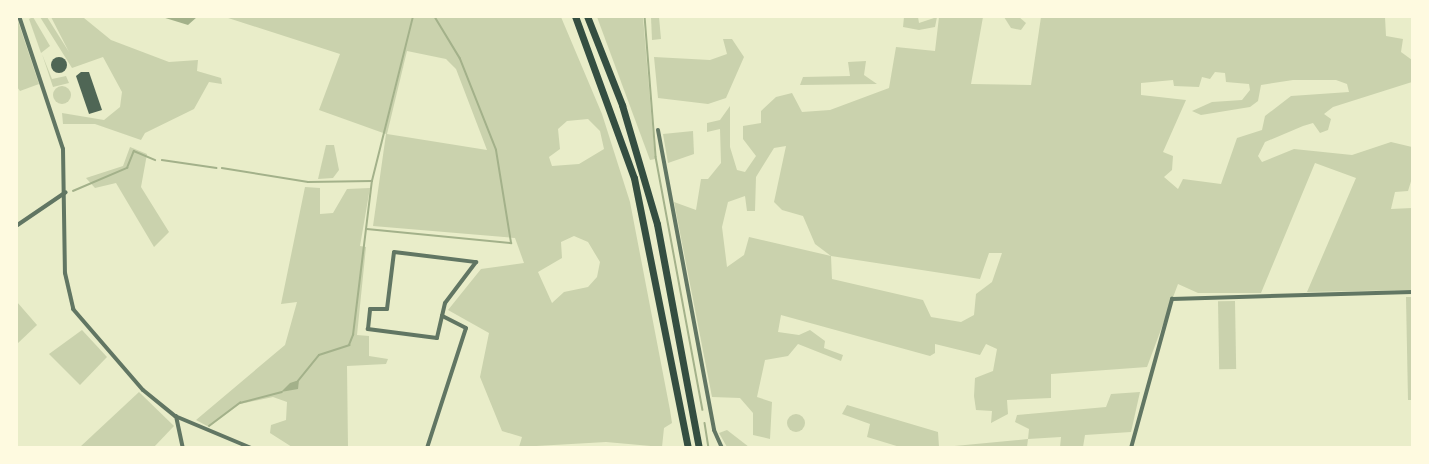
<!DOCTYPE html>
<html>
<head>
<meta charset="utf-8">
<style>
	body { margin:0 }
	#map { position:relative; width:1429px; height:464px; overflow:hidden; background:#e9edc9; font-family:Arial,sans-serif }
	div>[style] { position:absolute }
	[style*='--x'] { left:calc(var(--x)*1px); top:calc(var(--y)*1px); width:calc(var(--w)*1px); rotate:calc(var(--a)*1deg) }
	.green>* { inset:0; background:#cad2ad; transform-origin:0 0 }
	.round { border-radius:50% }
	.water>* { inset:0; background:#a3b18a }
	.stream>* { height:1.5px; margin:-0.75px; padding:0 0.75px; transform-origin:0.75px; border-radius:0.75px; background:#a3b18a }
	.building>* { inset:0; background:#4f6655 }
	.minor>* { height:4px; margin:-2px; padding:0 2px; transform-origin:2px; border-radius:2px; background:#617663 }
	.motorway>* { height:7px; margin:-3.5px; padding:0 3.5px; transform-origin:3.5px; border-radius:3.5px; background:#344e41 }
	span { translate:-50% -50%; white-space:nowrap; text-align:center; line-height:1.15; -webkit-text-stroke:4.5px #fefae0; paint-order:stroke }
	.frame { position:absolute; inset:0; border:18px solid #fefae0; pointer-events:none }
</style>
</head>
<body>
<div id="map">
	<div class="green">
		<i style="clip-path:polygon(33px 17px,50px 46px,41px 53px,29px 19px)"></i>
		<i style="clip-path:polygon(40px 17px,47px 17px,69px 52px,51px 17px,84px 18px,111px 40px,169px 62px,198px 60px,197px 71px,221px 78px,222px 84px,209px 82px,194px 109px,145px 133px,141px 140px,95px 124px,63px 124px,62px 113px,104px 120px,120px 107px,122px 92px,103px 57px,72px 68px)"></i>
		<i style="clip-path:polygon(evenodd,225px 17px,561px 17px,602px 114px,630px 202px,670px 410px,672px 423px,664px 428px,662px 447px,606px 442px,519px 447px,522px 437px,502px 431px,480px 377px,489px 333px,448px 310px,481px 269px,524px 263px,515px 238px,373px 226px,386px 134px,319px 110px,340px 54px,225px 17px,407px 51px,446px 59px,456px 69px,487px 150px,387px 134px,407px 51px,225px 17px,588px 119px,600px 131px,604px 149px,579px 164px,552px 166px,549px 157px,560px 149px,558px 129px,567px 121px,588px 119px,225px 17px,574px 236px,588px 242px,600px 262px,597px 277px,588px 287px,564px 292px,552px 303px,538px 272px,562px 258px,561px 242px,574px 236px)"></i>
		<i style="clip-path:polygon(597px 17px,643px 17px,655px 159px,650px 160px)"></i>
		<i style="clip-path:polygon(651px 17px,659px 17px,661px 39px,652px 40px)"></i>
		<i style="clip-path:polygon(904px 17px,918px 17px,919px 23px,937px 17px,935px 27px,919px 30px,903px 27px)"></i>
		<i style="clip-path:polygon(evenodd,939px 17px,983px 17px,971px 84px,1031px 85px,1041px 17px,1385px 17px,1386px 36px,1403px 39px,1401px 52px,1412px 60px,1412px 82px,1333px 107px,1324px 114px,1331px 119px,1328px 130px,1320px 133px,1313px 123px,1303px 126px,1265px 142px,1258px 156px,1262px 162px,1294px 149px,1352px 155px,1391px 142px,1412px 147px,1412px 178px,1408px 191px,1395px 192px,1391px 209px,1412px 208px,1412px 290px,1307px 292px,1356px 178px,1315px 163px,1261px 293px,1198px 293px,1178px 284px,1147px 367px,1051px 374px,1051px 398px,1007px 400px,1008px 414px,991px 423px,992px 411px,976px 410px,974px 396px,975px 378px,993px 371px,997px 349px,986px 344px,980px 355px,935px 344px,935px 353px,930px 356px,781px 315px,778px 332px,799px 335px,810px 330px,825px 341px,824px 348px,843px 355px,841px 361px,798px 344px,788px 356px,765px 360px,757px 397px,772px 402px,770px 439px,753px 435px,753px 413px,740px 398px,712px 397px,674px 202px,696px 210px,701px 179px,708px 179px,721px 163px,720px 129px,707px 132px,707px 123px,720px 120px,730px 106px,730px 147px,737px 170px,745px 172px,756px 156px,743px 139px,743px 126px,761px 123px,761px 111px,776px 97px,792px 93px,802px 112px,830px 110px,889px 88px,896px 47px,935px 51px,939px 17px,1215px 72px,1225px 73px,1226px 82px,1249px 84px,1250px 90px,1242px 100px,1212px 102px,1192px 111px,1201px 115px,1250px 107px,1258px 101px,1261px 85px,1293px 80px,1336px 80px,1347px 84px,1349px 92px,1291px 96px,1265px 116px,1262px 130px,1237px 138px,1221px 184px,1183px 179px,1178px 189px,1164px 177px,1172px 170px,1173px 156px,1163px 152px,1186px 100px,1141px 95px,1141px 83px,1173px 80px,1174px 86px,1199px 87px,1202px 77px,1210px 79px,1215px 72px,939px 17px,786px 146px,774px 202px,782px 210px,803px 216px,815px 244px,831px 256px,749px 237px,744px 255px,727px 267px,722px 227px,728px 202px,745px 196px,747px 211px,755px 211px,756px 177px,774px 148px,786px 146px,939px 17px,989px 253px,1002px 253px,992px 282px,976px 294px,974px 315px,961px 322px,931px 317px,923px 300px,832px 279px,831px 256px,980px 279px,989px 253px)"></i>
		<i style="clip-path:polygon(1004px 17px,1019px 17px,1026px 23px,1021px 30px,1011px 28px)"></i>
		<i style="clip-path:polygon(17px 18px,39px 84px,20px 91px,17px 87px)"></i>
		<i style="clip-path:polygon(723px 39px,732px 39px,744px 57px,726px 98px,708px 104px,658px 98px,654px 57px,710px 60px,727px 54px)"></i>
		<i style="clip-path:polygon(42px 54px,52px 79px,66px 76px,69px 83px,53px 87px)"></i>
		<i style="clip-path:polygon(866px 61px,864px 75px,877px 84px,800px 85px,803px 77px,850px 76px,848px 62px)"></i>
		<i class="round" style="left:53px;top:86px;width:18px;height:18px"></i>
		<i style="clip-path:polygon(693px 131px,694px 154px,668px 163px,663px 134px)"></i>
		<i style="clip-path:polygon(326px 145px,334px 145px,339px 170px,333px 178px,318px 179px)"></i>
		<i style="clip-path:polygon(130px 147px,147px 154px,141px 187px,169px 232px,154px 247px,116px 183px,95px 188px,86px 178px,123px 166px)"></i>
		<i style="clip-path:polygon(305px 187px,320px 188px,320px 214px,333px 213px,347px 189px,370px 188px,360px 246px,366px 247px,357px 335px,369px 336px,369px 356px,388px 359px,386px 364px,347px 366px,348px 447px,292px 447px,270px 433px,271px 425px,286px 420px,287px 402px,273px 397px,240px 404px,209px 427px,196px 420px,285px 345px,297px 302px,281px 304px)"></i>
		<i style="clip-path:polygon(1406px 297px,1412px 297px,1412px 400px,1408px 400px)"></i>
		<i style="left:1235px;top:301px;width:68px;height:17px;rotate:89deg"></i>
		<i style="clip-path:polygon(17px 302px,37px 325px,17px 344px)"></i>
		<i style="clip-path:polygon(82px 330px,107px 357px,80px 385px,49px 354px)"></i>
		<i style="clip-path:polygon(139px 392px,174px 426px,154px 447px,80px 447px)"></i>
		<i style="clip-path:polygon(1140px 392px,1131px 432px,1085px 435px,1083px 447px,1060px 447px,1061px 437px,1028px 439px,1027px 447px,944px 447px,1028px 439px,1029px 429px,1015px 422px,1017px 415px,1106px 407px,1111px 394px)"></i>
		<i style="clip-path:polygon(847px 405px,938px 432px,939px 447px,900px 447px,867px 437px,870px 424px,842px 414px)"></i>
		<i class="round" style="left:787px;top:414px;width:18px;height:18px"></i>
		<i style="clip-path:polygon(727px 430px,749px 447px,727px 447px,719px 433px)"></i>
	</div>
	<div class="water">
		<i style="clip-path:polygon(162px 17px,197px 17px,188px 25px)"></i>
		<i style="clip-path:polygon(299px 380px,298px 389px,281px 392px,290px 383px)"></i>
	</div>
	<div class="stream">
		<i style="--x:645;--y:16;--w:141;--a:85.5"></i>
		<i style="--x:656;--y:157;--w:257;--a:79.5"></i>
		<i style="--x:162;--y:160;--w:55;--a:8.4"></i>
		<i style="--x:222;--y:168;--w:87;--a:9.2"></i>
		<i style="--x:308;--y:182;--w:64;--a:-0.9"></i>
		<i style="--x:73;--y:191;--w:59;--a:-23.1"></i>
		<i style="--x:127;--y:168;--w:18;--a:-68"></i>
		<i style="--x:134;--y:151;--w:23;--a:23"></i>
		<i style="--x:367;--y:229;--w:145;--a:5.6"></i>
		<i style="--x:511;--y:243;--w:94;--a:-99.2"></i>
		<i style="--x:496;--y:150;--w:98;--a:-111.6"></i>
		<i style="--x:460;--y:59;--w:50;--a:-121.2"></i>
		<i style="--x:298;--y:381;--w:33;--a:-51"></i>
		<i style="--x:319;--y:355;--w:32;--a:-18"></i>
		<i style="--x:349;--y:345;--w:11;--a:-68"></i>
		<i style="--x:353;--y:335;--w:155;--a:-83"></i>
		<i style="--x:372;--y:181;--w:170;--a:-76"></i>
		<i style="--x:705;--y:423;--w:25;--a:81"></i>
		<i style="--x:209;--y:426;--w:39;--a:-37"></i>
		<i style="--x:240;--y:403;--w:43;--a:-14.7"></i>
	</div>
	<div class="building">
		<i class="round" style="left:51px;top:57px;width:16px;height:16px"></i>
		<i style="clip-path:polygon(81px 72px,89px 72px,102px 110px,89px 114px,76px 76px)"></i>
	</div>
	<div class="minor">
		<i style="--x:19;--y:16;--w:140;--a:71.7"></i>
		<i style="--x:63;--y:149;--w:124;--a:89.1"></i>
		<i style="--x:65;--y:273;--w:37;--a:77"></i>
		<i style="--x:73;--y:309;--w:107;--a:49.2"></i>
		<i style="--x:143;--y:390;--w:41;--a:39.1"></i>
		<i style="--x:175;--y:416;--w:82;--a:22.8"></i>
		<i style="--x:658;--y:130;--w:305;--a:79.4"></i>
		<i style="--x:714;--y:430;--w:20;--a:66"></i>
		<i style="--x:16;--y:226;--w:60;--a:-34.2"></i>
		<i style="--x:394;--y:252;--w:83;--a:7"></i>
		<i style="--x:476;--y:262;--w:51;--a:127.1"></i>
		<i style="--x:445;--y:303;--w:36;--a:103"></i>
		<i style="--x:437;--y:338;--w:70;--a:-172.6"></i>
		<i style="--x:368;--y:329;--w:20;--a:-84"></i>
		<i style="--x:370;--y:309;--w:17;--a:0"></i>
		<i style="--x:387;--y:309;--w:57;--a:-83"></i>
		<i style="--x:176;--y:416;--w:33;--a:78"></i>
		<i style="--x:427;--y:448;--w:126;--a:-72"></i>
		<i style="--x:466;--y:328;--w:27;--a:-153"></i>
		<i style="--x:603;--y:448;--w:27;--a:0"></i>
		<i style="--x:1131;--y:448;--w:155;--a:-74.6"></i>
		<i style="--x:1172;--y:299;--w:240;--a:-1.7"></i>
	</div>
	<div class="motorway">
		<i style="--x:575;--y:16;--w:172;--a:70"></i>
		<i style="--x:634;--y:178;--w:275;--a:78.7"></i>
		<i style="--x:587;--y:16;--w:96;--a:68.5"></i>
		<i style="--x:622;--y:105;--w:124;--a:73.6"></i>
		<i style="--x:657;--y:224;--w:228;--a:79.4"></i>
	</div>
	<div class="frame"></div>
</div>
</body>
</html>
